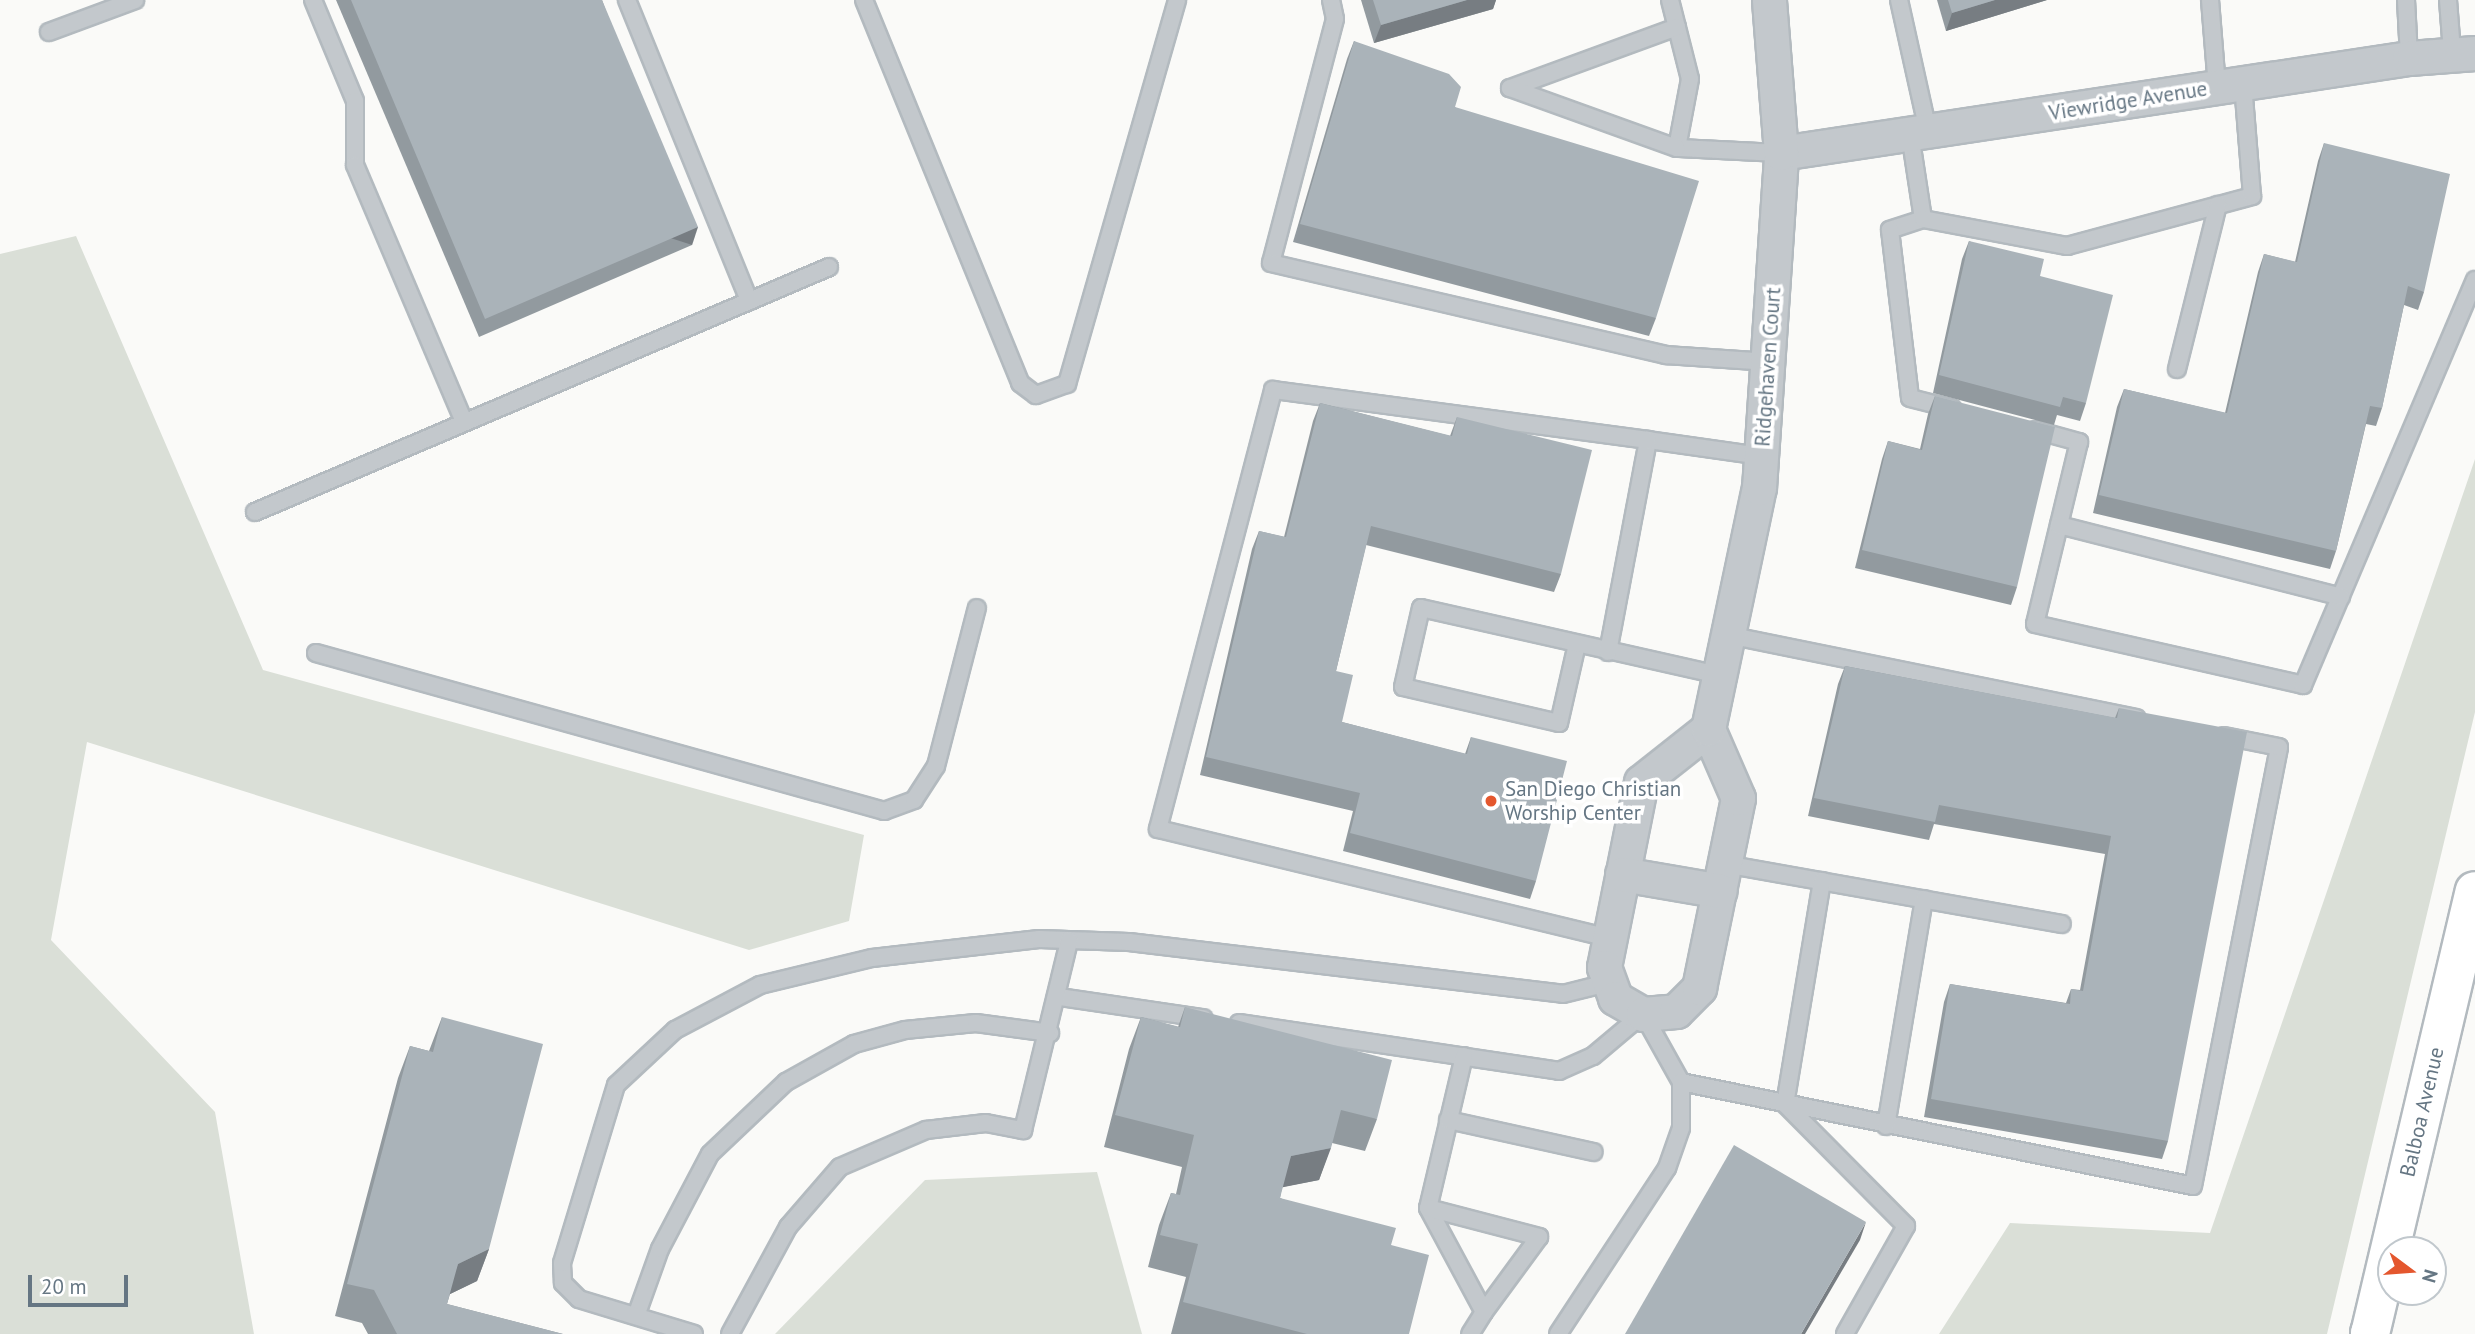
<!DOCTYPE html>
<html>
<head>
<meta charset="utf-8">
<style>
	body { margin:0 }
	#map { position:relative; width:2475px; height:1334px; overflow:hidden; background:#fafaf8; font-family:"PT Sans",sans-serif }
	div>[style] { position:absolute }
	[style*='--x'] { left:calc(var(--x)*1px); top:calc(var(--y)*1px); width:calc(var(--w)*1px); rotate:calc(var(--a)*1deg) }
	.green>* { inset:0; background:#dadfd7 }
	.roads { filter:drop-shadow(2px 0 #b3babf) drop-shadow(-2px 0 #b3babf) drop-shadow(0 2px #b3babf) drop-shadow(0 -2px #b3babf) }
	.service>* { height:16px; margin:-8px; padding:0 8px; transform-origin:8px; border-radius:8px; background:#c3c8cc }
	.minor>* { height:33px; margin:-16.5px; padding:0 16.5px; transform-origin:16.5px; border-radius:16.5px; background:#c3c8cc }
	.secondary>* { height:38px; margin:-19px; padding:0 19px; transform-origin:19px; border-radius:19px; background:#fff }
	.motorway>* { height:38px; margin:-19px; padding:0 19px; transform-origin:19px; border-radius:19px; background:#fff }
	.wall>* { inset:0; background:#929a9f }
	.shaded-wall>* { inset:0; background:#777d82; transform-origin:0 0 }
	.building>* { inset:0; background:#aab3b9 }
	.dots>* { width:19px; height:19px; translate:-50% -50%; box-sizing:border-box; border:4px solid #fff; border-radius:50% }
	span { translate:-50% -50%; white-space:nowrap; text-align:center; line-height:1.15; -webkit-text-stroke:7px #fff; paint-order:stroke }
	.street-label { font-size:21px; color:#657683 }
	.poi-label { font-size:21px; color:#657683 }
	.left { translate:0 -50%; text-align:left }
	.north { position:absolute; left:2377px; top:1236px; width:70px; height:70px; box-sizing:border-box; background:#fff; border:2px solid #c1c8cd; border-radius:50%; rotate:106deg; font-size:19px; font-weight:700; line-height:28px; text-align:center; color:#657683 }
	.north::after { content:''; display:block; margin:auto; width:24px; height:32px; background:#e4572e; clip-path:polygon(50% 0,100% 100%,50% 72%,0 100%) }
	.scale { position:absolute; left:28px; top:1275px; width:100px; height:32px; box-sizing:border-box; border:4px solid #657683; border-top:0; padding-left:9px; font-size:21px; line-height:24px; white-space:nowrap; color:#657683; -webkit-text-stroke:5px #fff; paint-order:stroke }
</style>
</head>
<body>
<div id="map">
	<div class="green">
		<i style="clip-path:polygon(76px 236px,263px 670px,864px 835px,849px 921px,749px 950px,87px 742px,51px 940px,215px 1112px,254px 1334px,0 1334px,0 254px)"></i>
		<i style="clip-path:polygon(2475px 459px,2475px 712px,2327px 1334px,1939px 1334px,2010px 1223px,2210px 1233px)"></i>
		<i style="clip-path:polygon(1097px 1172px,1142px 1334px,775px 1334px,925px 1180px)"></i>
	</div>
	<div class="roads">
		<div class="service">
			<i style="--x:313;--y:0;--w:109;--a:67.4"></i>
			<i style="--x:355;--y:101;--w:64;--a:90"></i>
			<i style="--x:355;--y:165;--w:279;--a:67"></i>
			<i style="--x:627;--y:0;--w:325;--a:67.9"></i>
			<i style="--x:864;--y:0;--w:414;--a:67.8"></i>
			<i style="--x:1020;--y:383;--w:20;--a:37"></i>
			<i style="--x:1036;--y:395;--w:33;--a:-20"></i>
			<i style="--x:1067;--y:384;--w:399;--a:-74"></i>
			<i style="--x:1331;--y:0;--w:19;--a:78"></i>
			<i style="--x:1335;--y:19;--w:252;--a:104.7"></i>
			<i style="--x:1271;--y:263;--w:406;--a:13.1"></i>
			<i style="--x:1666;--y:355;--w:103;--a:3.9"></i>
			<i style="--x:1670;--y:0;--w:81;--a:75.8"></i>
			<i style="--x:1690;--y:79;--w:70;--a:100.7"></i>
			<i style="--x:1677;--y:148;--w:104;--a:2.8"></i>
			<i style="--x:1899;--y:0;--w:134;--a:77.5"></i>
			<i style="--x:2210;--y:0;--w:87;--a:85.4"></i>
			<i style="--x:2406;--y:0;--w:58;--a:87"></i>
			<i style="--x:2448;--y:0;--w:52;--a:85.6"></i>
			<i style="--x:1677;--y:27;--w:178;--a:159.9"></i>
			<i style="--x:1510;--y:88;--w:177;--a:19.8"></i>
			<i style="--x:49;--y:32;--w:92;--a:-20.4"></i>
			<i style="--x:1910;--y:134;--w:86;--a:81.3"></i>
			<i style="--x:1923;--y:219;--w:35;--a:162"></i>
			<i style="--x:1890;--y:230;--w:169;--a:83.2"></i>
			<i style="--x:1910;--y:398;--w:44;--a:14.3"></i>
			<i style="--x:1923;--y:219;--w:147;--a:10.6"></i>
			<i style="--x:2067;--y:246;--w:192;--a:-15.1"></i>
			<i style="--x:2252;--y:196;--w:113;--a:-94.6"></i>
			<i style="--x:2177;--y:369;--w:169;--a:-76"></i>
			<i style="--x:2035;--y:430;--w:46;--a:15.3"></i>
			<i style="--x:2079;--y:442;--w:187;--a:103.6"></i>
			<i style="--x:2035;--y:624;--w:275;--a:12.8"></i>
			<i style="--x:2303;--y:685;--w:440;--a:-67"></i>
			<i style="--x:255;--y:512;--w:624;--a:-23.11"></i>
			<i style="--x:2059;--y:525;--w:291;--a:14.3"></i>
			<i style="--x:1728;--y:635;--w:417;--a:11.5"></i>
			<i style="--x:1577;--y:644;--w:81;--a:102.8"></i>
			<i style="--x:1559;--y:723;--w:160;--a:-167"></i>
			<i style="--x:1403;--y:687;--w:81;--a:-77.2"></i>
			<i style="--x:1421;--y:608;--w:305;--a:12.7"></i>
			<i style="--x:1608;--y:652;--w:216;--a:-79.3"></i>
			<i style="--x:1648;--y:440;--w:114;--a:8.1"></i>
			<i style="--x:316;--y:653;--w:590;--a:15.54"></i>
			<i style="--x:884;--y:811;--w:32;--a:-20"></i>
			<i style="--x:914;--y:800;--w:40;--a:-57.1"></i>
			<i style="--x:936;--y:766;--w:163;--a:-75.5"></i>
			<i style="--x:1725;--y:864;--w:342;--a:10.1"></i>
			<i style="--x:1822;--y:881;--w:226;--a:99.4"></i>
			<i style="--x:1785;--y:1104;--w:172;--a:45.2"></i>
			<i style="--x:1906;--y:1226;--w:124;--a:119.5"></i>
			<i style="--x:1609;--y:938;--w:464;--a:-166.4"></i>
			<i style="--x:1158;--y:829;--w:454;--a:-75.3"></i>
			<i style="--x:1273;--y:390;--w:378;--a:7.6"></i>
			<i style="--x:1060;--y:997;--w:145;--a:8.4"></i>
			<i style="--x:1239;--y:1023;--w:324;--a:8.5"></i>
			<i style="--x:1559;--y:1071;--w:37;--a:-24"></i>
			<i style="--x:1593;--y:1056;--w:65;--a:-40"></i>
			<i style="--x:1643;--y:1014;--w:78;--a:60.8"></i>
			<i style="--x:1681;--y:1082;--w:522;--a:11.48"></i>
			<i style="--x:2193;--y:1186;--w:447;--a:-78.9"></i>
			<i style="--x:2279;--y:747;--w:56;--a:-168.7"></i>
			<i style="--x:1464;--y:1056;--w:156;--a:103.3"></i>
			<i style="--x:1428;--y:1208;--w:118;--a:61.7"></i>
			<i style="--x:1484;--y:1312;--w:26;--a:122"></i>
			<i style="--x:1448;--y:1120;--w:149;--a:12.4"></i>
			<i style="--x:1886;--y:1126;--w:230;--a:-80.5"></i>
			<i style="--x:1428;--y:1208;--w:115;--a:14.6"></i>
			<i style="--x:1539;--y:1237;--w:93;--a:126.3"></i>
			<i style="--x:636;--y:1316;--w:71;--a:-70.3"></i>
			<i style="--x:660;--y:1249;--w:107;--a:-62.2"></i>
			<i style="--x:710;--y:1154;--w:105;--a:-43.5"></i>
			<i style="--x:786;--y:1082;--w:78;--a:-29.2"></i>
			<i style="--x:854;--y:1044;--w:53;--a:-15.4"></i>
			<i style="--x:905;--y:1030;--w:71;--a:-5.6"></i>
			<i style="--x:976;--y:1023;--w:75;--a:7.7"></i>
			<i style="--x:694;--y:1334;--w:120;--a:-163.1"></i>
			<i style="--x:579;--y:1299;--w:23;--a:-135"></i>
			<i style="--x:563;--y:1283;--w:20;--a:-93"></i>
			<i style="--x:562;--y:1263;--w:186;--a:-73.1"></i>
			<i style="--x:616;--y:1085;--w:81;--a:-43"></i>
			<i style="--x:675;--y:1030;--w:96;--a:-27.9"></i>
			<i style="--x:760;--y:985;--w:115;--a:-13.6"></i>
			<i style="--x:872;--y:958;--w:168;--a:-6.5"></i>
			<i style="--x:1039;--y:939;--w:90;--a:1.9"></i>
			<i style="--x:1129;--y:942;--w:437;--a:6.8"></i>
			<i style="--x:1563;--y:994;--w:45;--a:-14"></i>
			<i style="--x:730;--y:1334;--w:122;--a:-61.5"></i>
			<i style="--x:788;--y:1227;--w:79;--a:-49.1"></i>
			<i style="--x:840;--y:1167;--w:94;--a:-23.3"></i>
			<i style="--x:926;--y:1130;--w:60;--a:-6.7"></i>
			<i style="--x:986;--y:1123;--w:38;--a:11"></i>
			<i style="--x:1023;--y:1130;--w:195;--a:-76.3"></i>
			<i style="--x:1558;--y:1334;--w:199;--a:-56.7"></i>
			<i style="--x:1667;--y:1168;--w:42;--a:-70.7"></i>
			<i style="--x:1681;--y:1128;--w:46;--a:-90"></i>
		</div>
		<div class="minor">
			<i style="--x:1781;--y:153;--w:635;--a:-8.6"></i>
			<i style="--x:2409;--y:58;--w:66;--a:-4.3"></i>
			<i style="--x:1708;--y:729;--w:85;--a:141.7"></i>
			<i style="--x:1641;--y:782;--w:189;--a:101.3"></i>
			<i style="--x:1604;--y:967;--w:33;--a:70"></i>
			<i style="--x:1615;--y:998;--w:32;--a:30"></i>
			<i style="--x:1643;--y:1014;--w:33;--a:-5"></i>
			<i style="--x:1676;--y:1011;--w:33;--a:-45"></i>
			<i style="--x:1699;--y:988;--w:194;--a:-78.4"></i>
			<i style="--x:1738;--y:798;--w:75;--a:-113.5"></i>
			<i style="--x:1708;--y:729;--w:246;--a:-78.1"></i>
			<i style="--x:1759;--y:488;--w:336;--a:-86.2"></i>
			<i style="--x:1781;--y:153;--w:153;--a:-94.5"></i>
			<i style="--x:1622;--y:874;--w:99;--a:9.8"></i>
		</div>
		<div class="secondary">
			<i style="--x:2370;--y:1334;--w:455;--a:-76.7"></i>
		</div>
		<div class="motorway">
			<i style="--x:2370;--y:1334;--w:1;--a:-90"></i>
		</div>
	</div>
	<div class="wall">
		<i style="clip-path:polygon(336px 0,602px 0,692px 245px,479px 337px)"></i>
		<i style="clip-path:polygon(1361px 0,1496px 0,1493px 9px,1374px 43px)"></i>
		<i style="clip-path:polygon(1937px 0,2047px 0,1946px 31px)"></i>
		<i style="clip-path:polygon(1354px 41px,1455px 107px,1656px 318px,1649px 336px,1293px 242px,1347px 59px)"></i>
		<i style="clip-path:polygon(2324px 143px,2424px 292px,2418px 310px,2404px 305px,2382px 408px,2376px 426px,2366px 424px,2336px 551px,2330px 569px,2093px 513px,2117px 407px,2124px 389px,2225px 413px,2258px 272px,2264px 254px,2295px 262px,2318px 161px)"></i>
		<i style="clip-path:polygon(1969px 241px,2040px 276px,2086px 403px,2080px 421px,2057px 415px,2054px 425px,1933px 393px,1962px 259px)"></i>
		<i style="clip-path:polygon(1935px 396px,2017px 587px,2011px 605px,1855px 568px,1882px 459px,1888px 441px,1920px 449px,1928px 414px)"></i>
		<i style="clip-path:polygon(1320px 403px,1450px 436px,1457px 417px,1561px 574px,1554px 592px,1366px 545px,1336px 671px,1342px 722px,1465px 754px,1471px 737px,1536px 881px,1530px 899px,1343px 851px,1353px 811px,1200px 775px,1252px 549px,1259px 531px,1284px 537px,1313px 421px)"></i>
		<i style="clip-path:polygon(1845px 666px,2115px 718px,2119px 708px,2168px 1141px,2162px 1159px,1924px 1117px,1944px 1002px,1950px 984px,2066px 1003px,2071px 989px,2080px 990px,2105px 854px,1934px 824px,1929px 840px,1808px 816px,1838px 684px)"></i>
		<i style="clip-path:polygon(1185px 1007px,1377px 1119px,1365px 1151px,1332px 1143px,1319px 1180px,1282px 1187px,1280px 1198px,1391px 1245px,1409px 1334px,1171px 1334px,1186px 1277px,1148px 1267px,1159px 1225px,1171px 1193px,1176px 1194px,1182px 1167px,1104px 1147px,1129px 1049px,1141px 1017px,1178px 1027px)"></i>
		<i style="clip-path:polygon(442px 1017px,489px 1249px,477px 1281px,450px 1294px,447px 1304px,563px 1334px,368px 1334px,362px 1323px,335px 1316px,398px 1078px,410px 1046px,429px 1051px)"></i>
	</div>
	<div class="shaded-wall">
		<i style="clip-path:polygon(1467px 0,1496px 0,1493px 9px,1374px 43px,1381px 25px)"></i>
		<i style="clip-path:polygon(1995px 0,2047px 0,1946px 31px,1952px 13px)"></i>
		<i style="left:698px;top:227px;width:19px;height:232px;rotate:108deg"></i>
		<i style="clip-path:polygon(1331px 1148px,1319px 1180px,1279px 1188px,1291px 1156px)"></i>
		<i style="clip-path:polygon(1866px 1222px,1860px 1240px,1805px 1334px,1801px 1334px)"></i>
		<i style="clip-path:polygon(489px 1249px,477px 1281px,446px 1296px,458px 1264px)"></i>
	</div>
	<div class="building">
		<i style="clip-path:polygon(351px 0,602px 0,698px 227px,485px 319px)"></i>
		<i style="clip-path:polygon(1373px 0,1467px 0,1381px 25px)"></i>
		<i style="clip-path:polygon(1948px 0,1995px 0,1952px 13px)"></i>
		<i style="clip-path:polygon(1354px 41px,1449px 74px,1461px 87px,1455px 107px,1699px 181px,1656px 318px,1300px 224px)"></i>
		<i style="clip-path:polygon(2324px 143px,2450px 174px,2424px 292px,2408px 286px,2382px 408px,2370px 406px,2336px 551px,2099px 495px,2124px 389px,2227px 413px,2264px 254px,2297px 262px)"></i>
		<i style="clip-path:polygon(1969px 241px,2044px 259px,2040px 276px,2113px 295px,2086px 403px,2063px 397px,2060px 407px,1939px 375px)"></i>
		<i style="clip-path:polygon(1935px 396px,2055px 427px,2017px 587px,1862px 550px,1888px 441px,1922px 450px)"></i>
		<i style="clip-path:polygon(1320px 403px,1452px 436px,1457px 417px,1592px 450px,1561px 574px,1371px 526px,1336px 671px,1353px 675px,1342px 722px,1467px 754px,1471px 737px,1567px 761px,1536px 881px,1350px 833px,1360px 793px,1206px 757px,1259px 531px,1286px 537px)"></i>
		<i style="clip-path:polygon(1845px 666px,2117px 718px,2119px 708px,2247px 732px,2168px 1141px,1931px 1099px,1950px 984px,2070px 1004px,2071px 989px,2083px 991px,2111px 836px,1939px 805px,1935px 822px,1814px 798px)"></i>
		<i style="clip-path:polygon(1185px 1007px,1392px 1060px,1377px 1119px,1341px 1110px,1331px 1148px,1291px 1156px,1280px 1198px,1396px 1228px,1391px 1245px,1429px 1255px,1409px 1334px,1307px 1334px,1183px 1302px,1198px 1244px,1160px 1235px,1171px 1193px,1180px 1195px,1194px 1135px,1115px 1115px,1141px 1017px,1180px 1027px)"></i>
		<i style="clip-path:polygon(442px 1017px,543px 1044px,489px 1249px,458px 1264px,447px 1304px,563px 1334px,397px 1334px,374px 1290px,347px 1284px,410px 1046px,433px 1052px)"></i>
		<i style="clip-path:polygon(1734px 1145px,1866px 1222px,1801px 1334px,1625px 1334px)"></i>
	</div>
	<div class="dots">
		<i style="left:1491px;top:801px;background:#e4572e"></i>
	</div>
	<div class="street-label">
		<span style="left:2128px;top:101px;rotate:-9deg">Viewridge Avenue</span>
		<span style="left:1768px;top:367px;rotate:-86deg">Ridgehaven Court</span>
		<span style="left:2422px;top:1112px;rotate:-77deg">Balboa Avenue</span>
	</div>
	<div class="poi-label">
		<span class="left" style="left:1505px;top:801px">San Diego Christian<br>Worship Center</span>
	</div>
	<div class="north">N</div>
	<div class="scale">20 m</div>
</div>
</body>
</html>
